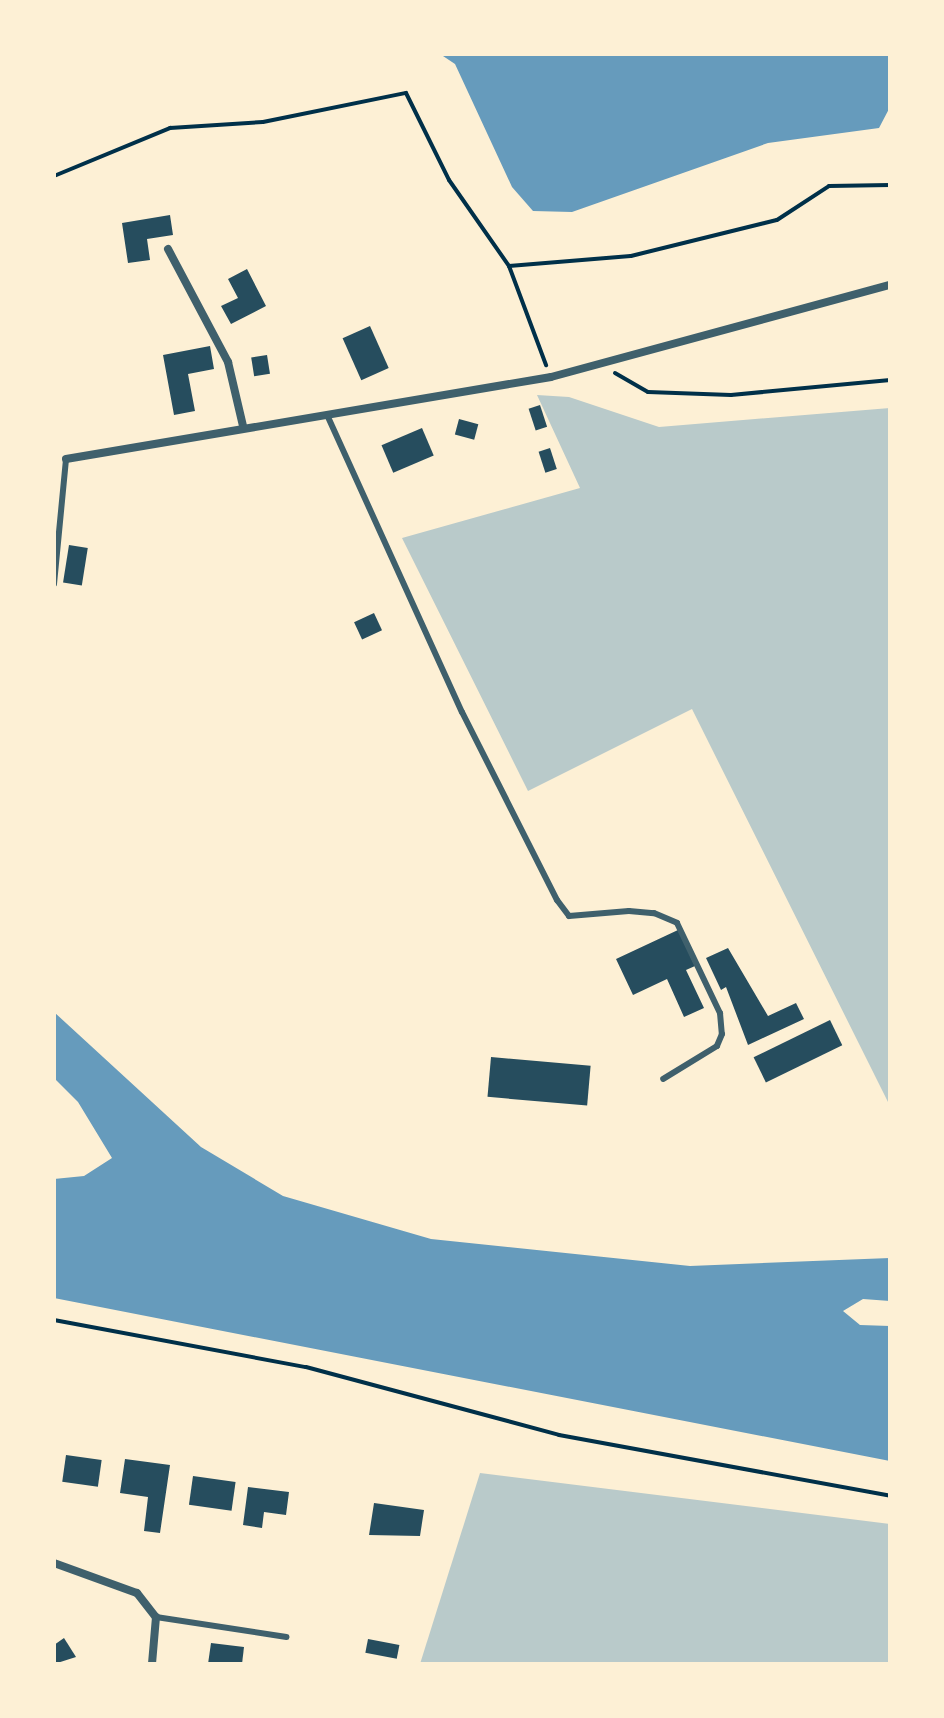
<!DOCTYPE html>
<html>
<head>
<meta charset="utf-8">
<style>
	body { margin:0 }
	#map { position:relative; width:944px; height:1718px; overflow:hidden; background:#fdf0d5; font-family:"Zilla Slab",serif }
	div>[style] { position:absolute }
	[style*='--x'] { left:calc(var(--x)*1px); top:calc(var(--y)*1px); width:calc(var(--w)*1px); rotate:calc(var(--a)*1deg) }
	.green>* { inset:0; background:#b9caca }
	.water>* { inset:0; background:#669bbc }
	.building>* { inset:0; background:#264d5e; transform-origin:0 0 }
	.path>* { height:4px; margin:-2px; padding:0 2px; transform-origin:2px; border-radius:2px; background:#003049 }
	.service>* { height:6px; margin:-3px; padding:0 3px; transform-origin:3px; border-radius:3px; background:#3f606c }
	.minor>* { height:8px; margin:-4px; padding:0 4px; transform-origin:4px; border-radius:4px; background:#3f606c }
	span { translate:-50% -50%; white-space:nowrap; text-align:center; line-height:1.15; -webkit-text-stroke:6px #fdf0d5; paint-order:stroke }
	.frame { position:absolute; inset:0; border:56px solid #fdf0d5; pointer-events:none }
</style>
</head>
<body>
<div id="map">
	<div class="green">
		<i style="clip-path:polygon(537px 395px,569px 397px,659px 427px,890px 408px,890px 1106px,692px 709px,528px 791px,402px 538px,580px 488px)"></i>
		<i style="clip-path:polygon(480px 1473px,890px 1524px,890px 1664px,420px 1664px)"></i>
	</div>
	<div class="water">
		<i style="clip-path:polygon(440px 54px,890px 54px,890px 107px,879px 128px,768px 143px,572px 212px,533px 211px,512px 187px,455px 64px)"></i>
		<i style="clip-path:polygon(54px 1012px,201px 1147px,283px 1196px,431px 1239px,690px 1266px,890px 1258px,890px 1301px,863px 1299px,843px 1311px,860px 1325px,890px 1326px,890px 1461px,54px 1298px,54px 1179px,84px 1176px,112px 1158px,78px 1102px,54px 1078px)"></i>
	</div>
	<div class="building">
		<i style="clip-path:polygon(170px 215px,173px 235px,147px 239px,150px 260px,128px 263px,122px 223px)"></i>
		<i style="clip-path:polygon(247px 269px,266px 306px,231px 324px,221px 306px,238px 298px,228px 279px)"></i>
		<i style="left:370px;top:326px;width:46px;height:30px;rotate:66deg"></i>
		<i style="clip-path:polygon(210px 346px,214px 369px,188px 374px,195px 411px,174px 415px,163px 355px)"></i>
		<i style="left:267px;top:355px;width:19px;height:16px;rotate:81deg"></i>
		<i style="left:540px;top:405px;width:23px;height:12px;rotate:72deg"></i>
		<i style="left:459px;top:419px;width:20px;height:16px;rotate:15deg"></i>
		<i style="left:422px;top:428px;width:30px;height:44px;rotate:67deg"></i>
		<i style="left:550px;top:448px;width:22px;height:12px;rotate:72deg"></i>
		<i style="left:69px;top:545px;width:19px;height:38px;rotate:9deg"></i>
		<i style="left:374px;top:613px;width:19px;height:22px;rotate:65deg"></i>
		<i style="clip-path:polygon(678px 930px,695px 966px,686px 970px,704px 1008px,684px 1017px,667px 979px,633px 995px,616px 959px)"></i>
		<i style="clip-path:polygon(728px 948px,768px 1016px,796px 1003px,804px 1019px,748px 1045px,726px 987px,721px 990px,706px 958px)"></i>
		<i style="left:830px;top:1020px;width:28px;height:85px;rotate:64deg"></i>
		<i style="left:491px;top:1057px;width:100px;height:40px;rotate:5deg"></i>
		<i style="left:66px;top:1455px;width:36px;height:27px;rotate:8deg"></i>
		<i style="clip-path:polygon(125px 1459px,170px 1465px,160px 1533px,144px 1531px,148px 1497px,120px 1493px)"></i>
		<i style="left:193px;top:1476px;width:43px;height:29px;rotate:8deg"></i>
		<i style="clip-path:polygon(248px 1487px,289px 1492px,286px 1515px,264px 1512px,262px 1528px,243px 1525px)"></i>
		<i style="clip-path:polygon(374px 1503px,424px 1510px,420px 1536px,369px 1535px)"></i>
		<i style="clip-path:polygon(64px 1638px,76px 1657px,54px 1664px,54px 1645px)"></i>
		<i style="left:368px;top:1639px;width:32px;height:14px;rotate:11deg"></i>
		<i style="clip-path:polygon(211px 1643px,244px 1647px,242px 1664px,208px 1664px)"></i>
	</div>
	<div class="path">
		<i style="--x:54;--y:176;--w:126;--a:-22.5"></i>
		<i style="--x:170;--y:128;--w:93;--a:-3.7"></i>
		<i style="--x:263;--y:122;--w:146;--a:-11.5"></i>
		<i style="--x:406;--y:93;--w:97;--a:63.7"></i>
		<i style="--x:449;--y:180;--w:105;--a:55.1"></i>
		<i style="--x:509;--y:266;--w:122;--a:-4.7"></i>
		<i style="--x:631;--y:256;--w:150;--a:-13.9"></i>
		<i style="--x:777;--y:220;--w:62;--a:-33.2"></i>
		<i style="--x:829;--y:186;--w:61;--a:-0.9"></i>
		<i style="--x:509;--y:266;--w:106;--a:69.5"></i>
		<i style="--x:615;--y:373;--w:38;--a:30"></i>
		<i style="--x:648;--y:392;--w:83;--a:2.1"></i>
		<i style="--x:731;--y:395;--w:160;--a:-5.4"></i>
		<i style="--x:54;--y:1320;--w:256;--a:10.6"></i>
		<i style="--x:306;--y:1367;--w:262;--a:15"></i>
		<i style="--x:559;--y:1435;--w:337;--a:10.4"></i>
	</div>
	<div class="service">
		<i style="--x:328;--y:417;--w:324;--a:65.6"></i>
		<i style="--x:462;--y:712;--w:211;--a:63.2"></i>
		<i style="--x:557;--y:900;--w:20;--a:53"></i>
		<i style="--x:569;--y:916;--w:60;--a:-4.8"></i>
		<i style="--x:629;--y:911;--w:25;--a:5"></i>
		<i style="--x:654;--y:913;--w:25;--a:23"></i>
		<i style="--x:677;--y:923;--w:100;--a:64.5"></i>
		<i style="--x:720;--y:1013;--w:21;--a:85"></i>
		<i style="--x:722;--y:1034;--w:13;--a:113"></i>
		<i style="--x:717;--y:1046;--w:63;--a:148.6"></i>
		<i style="--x:54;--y:584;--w:126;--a:-84.5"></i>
		<i style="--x:156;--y:1617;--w:132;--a:8.7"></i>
	</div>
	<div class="minor">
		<i style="--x:168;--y:249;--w:128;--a:62"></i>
		<i style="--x:228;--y:362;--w:66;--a:76.8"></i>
		<i style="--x:66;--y:459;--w:492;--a:-9.6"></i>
		<i style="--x:551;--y:377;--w:351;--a:-15.2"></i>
		<i style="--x:54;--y:1563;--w:88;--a:19.9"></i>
		<i style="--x:137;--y:1593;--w:31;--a:52"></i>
		<i style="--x:156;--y:1617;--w:47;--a:94.9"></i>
	</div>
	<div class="frame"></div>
</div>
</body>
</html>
